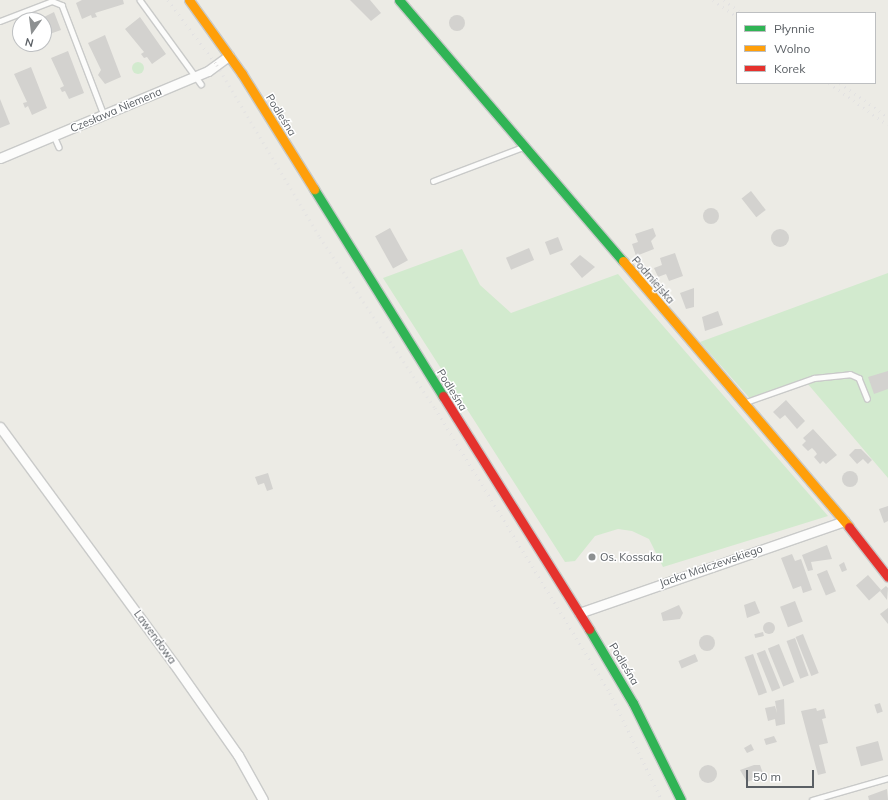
<!DOCTYPE html>
<html>
<head>
<meta charset="utf-8">
<style>
	body { margin:0 }
	#map { position:relative; width:888px; height:800px; overflow:hidden; background:#ecebe5; font-family:Mulish,sans-serif }
	div>[style] { position:absolute }
	[style*='--x'] { left:calc(var(--x)*1px); top:calc(var(--y)*1px); width:calc(var(--w)*1px); rotate:calc(var(--a)*1deg) }
	.green>* { inset:0; background:#d2eace }
	.round { border-radius:50% }
	.building>* { inset:0; background:#d3d2cf; transform-origin:0 0 }
	.roads { filter:drop-shadow(1px 0 #c9cac9) drop-shadow(-1px 0 #c9cac9) drop-shadow(0 1px #c9cac9) drop-shadow(0 -1px #c9cac9) }
	.lane>* { height:4.5px; margin:-2.25px; padding:0 2.25px; transform-origin:2.25px; border-radius:2.25px; background:#fcfcfb }
	.street>* { height:9px; margin:-4.5px; padding:0 4.5px; transform-origin:4.5px; border-radius:4.5px; background:#fcfcfb }
	.fast>* { height:9px; margin:-4.5px; padding:0 4.5px; transform-origin:4.5px; border-radius:4.5px; background:#30b455 }
	.slow>* { height:9px; margin:-4.5px; padding:0 4.5px; transform-origin:4.5px; border-radius:4.5px; background:#ff9f0a }
	.jam>* { height:9px; margin:-4.5px; padding:0 4.5px; transform-origin:4.5px; border-radius:4.5px; background:#e5322d }
	.rail>* { height:2.5px; margin-top:-1.25px; transform-origin:0; background:repeating-linear-gradient(90deg,#e3e2e2 0 1px,transparent 0 6px) }
	.dots>* { width:11px; height:11px; translate:-50% -50%; box-sizing:border-box; border:2px solid #fff; border-radius:50% }
	span { translate:-50% -50%; white-space:nowrap; text-align:center; line-height:1.15; -webkit-text-stroke:3px #fff; paint-order:stroke }
	.street-label { font-size:11px; color:#5a5f64 }
	.poi-label { font-size:11px; color:#5a5f64 }
	.left { translate:0 -50%; text-align:left }
	.legend { position:absolute; left:736px; top:12px; width:140px; height:72px; box-sizing:border-box; background:#fff; border:1px solid #bdbfc1; margin:0; padding:5px 7px; list-style:none; font-size:12px; color:#5a5f64 }
	.legend li { display:flex; align-items:center; gap:8px; height:20px }
	.legend b { width:20px; border:1px solid #bdbfc1 }
	.north { position:absolute; left:12px; top:12px; width:40px; height:40px; box-sizing:border-box; background:#fff; border:1px solid #bdbfc1; border-radius:50%; rotate:194deg; font-size:11px; font-weight:700; line-height:16px; text-align:center; color:#5a5f64 }
	.north::after { content:''; display:block; margin:auto; width:14px; height:18px; background:#8d9091; clip-path:polygon(50% 0,100% 100%,50% 72%,0 100%) }
	.scale { position:absolute; left:746px; top:770px; width:68px; height:18px; box-sizing:border-box; border:2px solid #5a5f64; border-top:0; padding-left:5px; font-size:12px; line-height:14px; white-space:nowrap; color:#5a5f64; -webkit-text-stroke:3px #fff; paint-order:stroke }
</style>
</head>
<body>
<div id="map">
	<div class="green">
		<i class="round" style="left:132px;top:62px;width:12px;height:12px"></i>
		<i style="clip-path:polygon(462px 249px,480px 285px,511px 313px,618px 274px,828px 516px,663px 567px,649px 539px,632px 531px,618px 529px,595px 536px,575px 561px,565px 562px,383px 278px)"></i>
		<i style="clip-path:polygon(888px 273px,888px 478px,807px 383px,753px 402px,700px 342px)"></i>
	</div>
	<div class="building">
		<i style="clip-path:polygon(82px 0,123px 0,124px 4px,95px 13px,97px 17px,92px 18px,91px 15px,82px 19px,76px 3px)"></i>
		<i style="clip-path:polygon(350px 0,370px 0,381px 13px,371px 21px)"></i>
		<i style="clip-path:polygon(54px 12px,61px 30px,44px 36px,44px 20px,38px 20px)"></i>
		<i class="round" style="left:449px;top:15px;width:16px;height:16px"></i>
		<i style="clip-path:polygon(140px 17px,166px 54px,152px 64px,147px 57px,144px 58px,141px 54px,144px 52px,125px 29px)"></i>
		<i style="clip-path:polygon(20px 25px,20px 44px,19px 45px,13px 29px)"></i>
		<i style="clip-path:polygon(105px 35px,121px 77px,105px 84px,98px 75px,101px 70px,88px 43px)"></i>
		<i style="clip-path:polygon(68px 51px,84px 93px,69px 99px,65px 91px,62px 92px,60px 88px,64px 86px,51px 58px)"></i>
		<i style="clip-path:polygon(31px 67px,47px 108px,32px 115px,28px 106px,25px 108px,23px 103px,27px 102px,14px 74px)"></i>
		<i style="clip-path:polygon(0 99px,10px 124px,0 128px)"></i>
		<i style="left:751px;top:191px;width:24px;height:12px;rotate:52deg"></i>
		<i class="round" style="left:703px;top:208px;width:16px;height:16px"></i>
		<i style="left:390px;top:228px;width:37px;height:17px;rotate:61deg"></i>
		<i style="clip-path:polygon(653px 228px,656px 236px,651px 241px,654px 249px,636px 256px,632px 244px,638px 242px,635px 234px)"></i>
		<i class="round" style="left:771px;top:229px;width:18px;height:18px"></i>
		<i style="left:558px;top:237px;width:14px;height:14px;rotate:69deg"></i>
		<i style="left:529px;top:248px;width:13px;height:25px;rotate:67deg"></i>
		<i style="clip-path:polygon(675px 253px,683px 276px,669px 281px,666px 274px,658px 277px,654px 268px,662px 265px,660px 258px)"></i>
		<i style="clip-path:polygon(580px 255px,595px 267px,582px 278px,570px 264px)"></i>
		<i style="clip-path:polygon(694px 288px,694px 307px,686px 309px,680px 293px)"></i>
		<i style="clip-path:polygon(718px 311px,723px 325px,705px 331px,702px 317px)"></i>
		<i style="clip-path:polygon(888px 371px,888px 389px,874px 394px,868px 377px)"></i>
		<i style="clip-path:polygon(786px 400px,805px 421px,797px 429px,785px 415px,780px 419px,773px 412px)"></i>
		<i style="clip-path:polygon(813px 429px,837px 455px,826px 464px,823px 461px,820px 464px,814px 457px,817px 454px,815px 451px,812px 448px,808px 451px,802px 445px,806px 441px,803px 438px)"></i>
		<i style="clip-path:polygon(855px 449px,861px 449px,872px 460px,868px 464px,863px 459px,857px 464px,849px 455px)"></i>
		<i class="round" style="left:842px;top:471px;width:16px;height:16px"></i>
		<i style="clip-path:polygon(268px 473px,273px 489px,267px 491px,264px 483px,258px 485px,255px 477px)"></i>
		<i style="clip-path:polygon(888px 506px,888px 521px,884px 523px,879px 509px)"></i>
		<i style="clip-path:polygon(827px 545px,832px 559px,811px 562px,813px 570px,808px 571px,802px 555px)"></i>
		<i style="clip-path:polygon(792px 554px,795px 561px,801px 559px,812px 590px,803px 593px,801px 586px,793px 589px,781px 558px)"></i>
		<i style="clip-path:polygon(844px 562px,847px 570px,842px 572px,839px 565px)"></i>
		<i style="left:827px;top:570px;width:23px;height:11px;rotate:67deg"></i>
		<i style="left:868px;top:575px;width:20px;height:16px;rotate:49deg"></i>
		<i style="clip-path:polygon(886px 586px,888px 588px,887px 600px,880px 591px)"></i>
		<i style="clip-path:polygon(755px 601px,760px 613px,747px 618px,744px 605px)"></i>
		<i style="left:795px;top:601px;width:22px;height:16px;rotate:69deg"></i>
		<i style="clip-path:polygon(679px 605px,683px 613px,680px 619px,663px 621px,661px 613px)"></i>
		<i style="clip-path:polygon(888px 608px,888px 624px,880px 614px)"></i>
		<i class="round" style="left:763px;top:622px;width:12px;height:12px"></i>
		<i style="left:763px;top:632px;width:4px;height:9px;rotate:76deg"></i>
		<i style="left:803px;top:634px;width:42px;height:8px;rotate:68deg"></i>
		<i class="round" style="left:699px;top:635px;width:16px;height:16px"></i>
		<i style="left:795px;top:638px;width:40px;height:9px;rotate:70deg"></i>
		<i style="left:779px;top:644px;width:41px;height:12px;rotate:68deg"></i>
		<i style="left:765px;top:650px;width:41px;height:9px;rotate:68deg"></i>
		<i style="left:695px;top:654px;width:8px;height:18px;rotate:67deg"></i>
		<i style="left:753px;top:654px;width:41px;height:9px;rotate:70deg"></i>
		<i style="clip-path:polygon(784px 699px,785px 724px,776px 726px,775px 719px,768px 721px,765px 708px,775px 706px,777px 713px,775px 701px)"></i>
		<i style="left:880px;top:703px;width:9px;height:6px;rotate:72deg"></i>
		<i style="clip-path:polygon(816px 708px,817px 711px,824px 709px,826px 718px,822px 719px,828px 743px,819px 745px,826px 773px,818px 775px,801px 711px)"></i>
		<i style="clip-path:polygon(774px 736px,777px 742px,766px 745px,764px 739px)"></i>
		<i style="left:878px;top:741px;width:20px;height:23px;rotate:75deg"></i>
		<i style="clip-path:polygon(751px 744px,754px 750px,747px 753px,744px 748px)"></i>
		<i class="round" style="left:699px;top:765px;width:18px;height:18px"></i>
		<i style="clip-path:polygon(754px 765px,760px 765px,764px 776px,747px 782px,740px 770px)"></i>
		<i style="clip-path:polygon(887px 789px,888px 800px,869px 800px,868px 796px)"></i>
	</div>
	<div class="roads">
		<div class="lane">
			<i style="--x:140;--y:0;--w:104;--a:54"></i>
			<i style="--x:0;--y:21;--w:56;--a:-21"></i>
			<i style="--x:52;--y:1;--w:11;--a:22"></i>
			<i style="--x:62;--y:5;--w:118;--a:69.1"></i>
			<i style="--x:54;--y:136;--w:12;--a:66"></i>
			<i style="--x:433;--y:181;--w:96;--a:-20.7"></i>
			<i style="--x:746;--y:402;--w:72;--a:-19.4"></i>
			<i style="--x:814;--y:378;--w:36;--a:-6"></i>
			<i style="--x:850;--y:374;--w:10;--a:24"></i>
			<i style="--x:859;--y:378;--w:22;--a:68"></i>
			<i style="--x:812;--y:800;--w:79;--a:-16.1"></i>
		</div>
		<div class="street">
			<i style="--x:0;--y:158;--w:225;--a:-22.7"></i>
			<i style="--x:208;--y:71;--w:26;--a:-36"></i>
			<i style="--x:0;--y:427;--w:294;--a:53.7"></i>
			<i style="--x:174;--y:664;--w:111;--a:54.9"></i>
			<i style="--x:238;--y:755;--w:51;--a:60.9"></i>
			<i style="--x:579;--y:613;--w:281;--a:-19.1"></i>
		</div>
		<div class="fast">
			<i style="--x:399;--y:0;--w:344;--a:49.4"></i>
			<i style="--x:314;--y:189;--w:244;--a:58.1"></i>
			<i style="--x:589;--y:629;--w:86;--a:59.3"></i>
			<i style="--x:633;--y:703;--w:108;--a:63.7"></i>
		</div>
		<div class="slow">
			<i style="--x:189;--y:0;--w:91;--a:54.4"></i>
			<i style="--x:242;--y:74;--w:136;--a:57.9"></i>
			<i style="--x:623;--y:261;--w:349;--a:49.6"></i>
		</div>
		<div class="jam">
			<i style="--x:443;--y:396;--w:275;--a:57.9"></i>
			<i style="--x:849;--y:527;--w:63;--a:52"></i>
		</div>
	</div>
	<div class="rail">
		<i style="--x:168;--y:0;--w:81;--a:53"></i>
		<i style="--x:217;--y:65;--w:200;--a:59.1"></i>
		<i style="--x:320;--y:237;--w:206;--a:56.1"></i>
		<i style="--x:435;--y:408;--w:334;--a:58.4"></i>
		<i style="--x:610;--y:693;--w:119;--a:64.1"></i>
		<i style="--x:713;--y:0;--w:29;--a:35"></i>
		<i style="--x:724;--y:0;--w:22;--a:36"></i>
		<i style="--x:829;--y:83;--w:72;--a:35.4"></i>
		<i style="--x:840;--y:83;--w:59;--a:35.3"></i>
	</div>
	<div class="dots">
		<i style="left:592px;top:557px;background:#8d9091"></i>
	</div>
	<div class="street-label">
		<span style="left:116px;top:110px;rotate:-23deg">Czesława Niemena</span>
		<span style="left:281px;top:115px;rotate:58deg">Podleśna</span>
		<span style="left:653px;top:280px;rotate:49deg">Podmiejska</span>
		<span style="left:452px;top:390px;rotate:58deg">Podleśna</span>
		<span style="left:711px;top:566px;rotate:-19deg">Jacka Malczewskiego</span>
		<span style="left:155px;top:637px;rotate:54deg">Lawendowa</span>
		<span style="left:624px;top:664px;rotate:59deg">Podleśna</span>
	</div>
	<div class="poi-label">
		<span class="left" style="left:600px;top:557px">Os. Kossaka</span>
	</div>
	<ul class="legend">
	<li><b style="height:5px;background:#30b455"></b>Płynnie</li>
	<li><b style="height:5px;background:#ff9f0a"></b>Wolno</li>
	<li><b style="height:5px;background:#e5322d"></b>Korek</li>
	</ul>
	<div class="north">N</div>
	<div class="scale">50 m</div>
</div>
</body>
</html>
